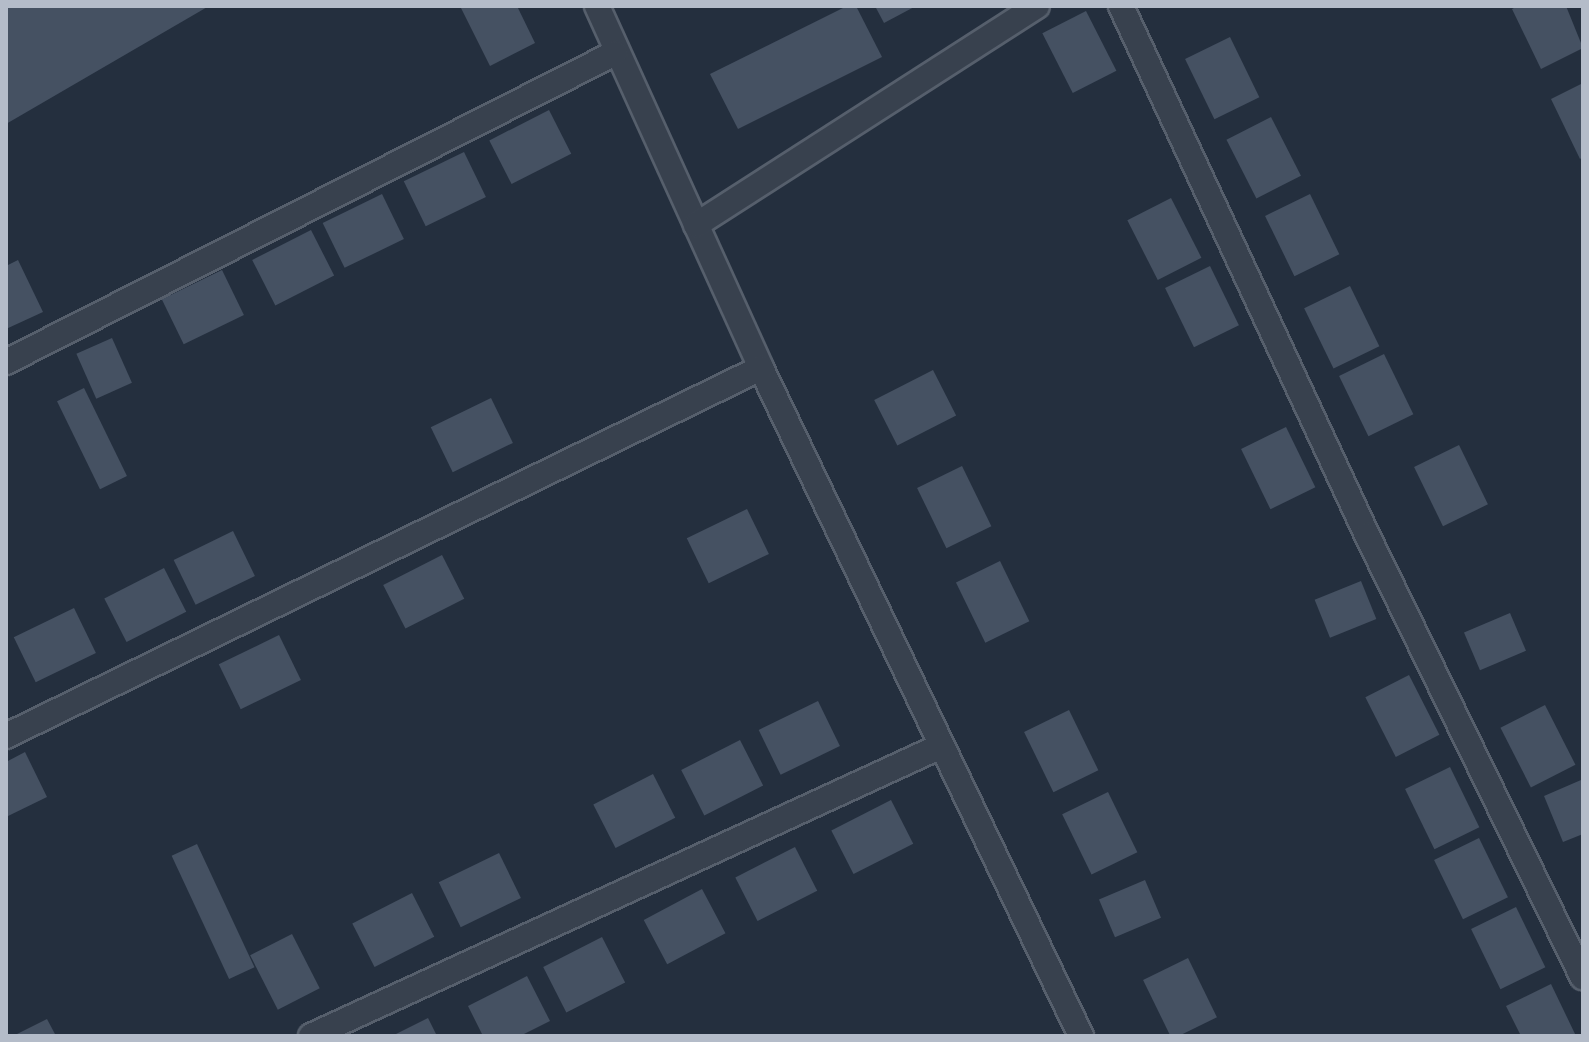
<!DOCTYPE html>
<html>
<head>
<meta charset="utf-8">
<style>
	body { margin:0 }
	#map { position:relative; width:1589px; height:1042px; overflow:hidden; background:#242f3e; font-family:"Golos Text",sans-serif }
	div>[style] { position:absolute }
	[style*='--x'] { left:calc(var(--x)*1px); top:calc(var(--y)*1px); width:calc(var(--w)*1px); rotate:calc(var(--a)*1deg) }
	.building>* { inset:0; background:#455162; transform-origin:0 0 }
	.roads { filter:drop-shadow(2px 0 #565f6c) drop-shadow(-2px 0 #565f6c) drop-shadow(0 2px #565f6c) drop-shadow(0 -2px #565f6c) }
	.minor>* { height:24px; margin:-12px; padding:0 12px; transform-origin:12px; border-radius:12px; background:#38414e }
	span { translate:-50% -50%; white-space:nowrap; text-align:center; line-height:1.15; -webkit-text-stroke:7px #1d2633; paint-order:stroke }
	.frame { position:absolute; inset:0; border:8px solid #b4bcc9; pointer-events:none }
</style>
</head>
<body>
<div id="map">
	<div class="building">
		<i style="clip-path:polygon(6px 6px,209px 6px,6px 124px)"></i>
		<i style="clip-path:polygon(460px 6px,517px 6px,535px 43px,490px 66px)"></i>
		<i style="clip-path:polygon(847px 6px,856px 6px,882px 57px,738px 129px,710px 74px)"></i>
		<i style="clip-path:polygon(875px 6px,916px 6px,884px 23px)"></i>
		<i style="clip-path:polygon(1518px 6px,1566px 6px,1583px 48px,1541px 69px,1512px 9px)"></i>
		<i style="left:1086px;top:11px;width:67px;height:49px;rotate:63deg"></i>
		<i style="left:1230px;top:37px;width:67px;height:50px;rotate:64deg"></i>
		<i style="clip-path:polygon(1583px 83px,1583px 157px,1580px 159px,1551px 99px)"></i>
		<i style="left:549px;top:110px;width:49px;height:67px;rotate:63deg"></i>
		<i style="left:1271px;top:117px;width:66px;height:50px;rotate:63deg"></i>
		<i style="left:464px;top:152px;width:50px;height:67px;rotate:64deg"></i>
		<i style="left:382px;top:194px;width:50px;height:66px;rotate:64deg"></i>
		<i style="left:1310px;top:194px;width:67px;height:50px;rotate:64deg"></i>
		<i style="left:1171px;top:198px;width:67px;height:49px;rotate:63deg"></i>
		<i style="left:311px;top:230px;width:51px;height:66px;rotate:63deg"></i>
		<i style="clip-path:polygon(18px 260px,43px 312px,6px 329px,6px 266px)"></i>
		<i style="left:1210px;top:266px;width:66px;height:50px;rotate:64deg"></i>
		<i style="left:222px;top:270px;width:50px;height:67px;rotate:64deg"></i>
		<i style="left:1350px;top:286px;width:67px;height:51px;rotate:64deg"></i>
		<i style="left:112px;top:338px;width:49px;height:39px;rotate:66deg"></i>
		<i style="left:1384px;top:354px;width:67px;height:50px;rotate:64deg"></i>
		<i style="left:933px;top:370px;width:51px;height:66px;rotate:63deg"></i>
		<i style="left:84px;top:388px;width:98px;height:30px;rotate:64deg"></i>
		<i style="left:491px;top:398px;width:50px;height:67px;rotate:64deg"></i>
		<i style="left:1286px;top:427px;width:67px;height:50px;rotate:64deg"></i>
		<i style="left:1459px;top:445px;width:66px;height:50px;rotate:64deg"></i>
		<i style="left:962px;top:466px;width:67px;height:50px;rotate:64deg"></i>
		<i style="left:747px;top:509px;width:50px;height:67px;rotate:64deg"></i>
		<i style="left:233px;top:531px;width:50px;height:66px;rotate:64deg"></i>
		<i style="left:442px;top:555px;width:49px;height:66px;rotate:63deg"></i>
		<i style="left:1000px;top:561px;width:67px;height:49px;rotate:64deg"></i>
		<i style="left:164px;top:568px;width:49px;height:67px;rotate:63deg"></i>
		<i style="left:1361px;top:581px;width:41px;height:50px;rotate:68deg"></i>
		<i style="left:74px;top:608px;width:50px;height:67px;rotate:64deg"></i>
		<i style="left:1510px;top:613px;width:41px;height:50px;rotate:67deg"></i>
		<i style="left:279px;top:635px;width:50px;height:67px;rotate:64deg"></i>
		<i style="left:1409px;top:675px;width:67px;height:49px;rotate:63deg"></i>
		<i style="left:818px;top:701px;width:50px;height:66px;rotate:64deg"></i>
		<i style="left:1545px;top:705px;width:67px;height:50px;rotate:63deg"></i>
		<i style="left:1069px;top:710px;width:67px;height:50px;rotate:64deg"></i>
		<i style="left:740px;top:740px;width:51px;height:66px;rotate:63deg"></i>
		<i style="clip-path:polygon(25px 752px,47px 797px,6px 817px,6px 762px)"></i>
		<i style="left:1450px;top:767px;width:67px;height:50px;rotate:64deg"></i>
		<i style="left:653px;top:774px;width:49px;height:67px;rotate:63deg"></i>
		<i style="clip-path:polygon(1581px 780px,1583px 834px,1563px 842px,1544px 796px)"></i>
		<i style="left:1108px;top:792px;width:67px;height:51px;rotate:64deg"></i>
		<i style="left:891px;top:800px;width:49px;height:67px;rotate:63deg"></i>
		<i style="left:1479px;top:838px;width:66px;height:50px;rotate:64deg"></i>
		<i style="left:197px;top:844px;width:136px;height:28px;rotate:65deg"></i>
		<i style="left:795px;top:847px;width:49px;height:67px;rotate:63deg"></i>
		<i style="left:499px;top:853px;width:50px;height:67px;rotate:64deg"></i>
		<i style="left:1145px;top:880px;width:41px;height:50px;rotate:67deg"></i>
		<i style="left:702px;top:889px;width:50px;height:66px;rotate:62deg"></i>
		<i style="left:412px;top:893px;width:49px;height:67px;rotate:63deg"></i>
		<i style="left:1516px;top:907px;width:67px;height:50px;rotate:64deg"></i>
		<i style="left:292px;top:934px;width:61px;height:47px;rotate:63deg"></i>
		<i style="left:602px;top:937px;width:51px;height:66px;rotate:63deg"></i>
		<i style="left:1188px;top:958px;width:66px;height:50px;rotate:64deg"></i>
		<i style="clip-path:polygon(527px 976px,550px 1021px,520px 1036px,483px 1036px,468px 1006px)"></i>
		<i style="clip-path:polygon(1551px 984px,1576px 1036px,1521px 1036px,1506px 1006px)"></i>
		<i style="clip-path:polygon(428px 1018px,437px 1036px,392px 1036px)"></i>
		<i style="clip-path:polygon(47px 1019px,56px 1036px,13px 1036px)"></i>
	</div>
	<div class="roads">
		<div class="minor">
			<i style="--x:597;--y:6;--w:397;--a:65.6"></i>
			<i style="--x:761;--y:368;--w:741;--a:64.4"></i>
			<i style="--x:1121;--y:6;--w:583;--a:65.06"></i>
			<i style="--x:1367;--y:535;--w:492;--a:64"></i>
			<i style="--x:696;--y:225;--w:405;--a:-32.7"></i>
			<i style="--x:6;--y:362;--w:683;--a:-26.9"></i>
			<i style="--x:6;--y:736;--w:840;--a:-25.99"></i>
			<i style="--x:311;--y:1036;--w:694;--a:-24.72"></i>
		</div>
	</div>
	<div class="frame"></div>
</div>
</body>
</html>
